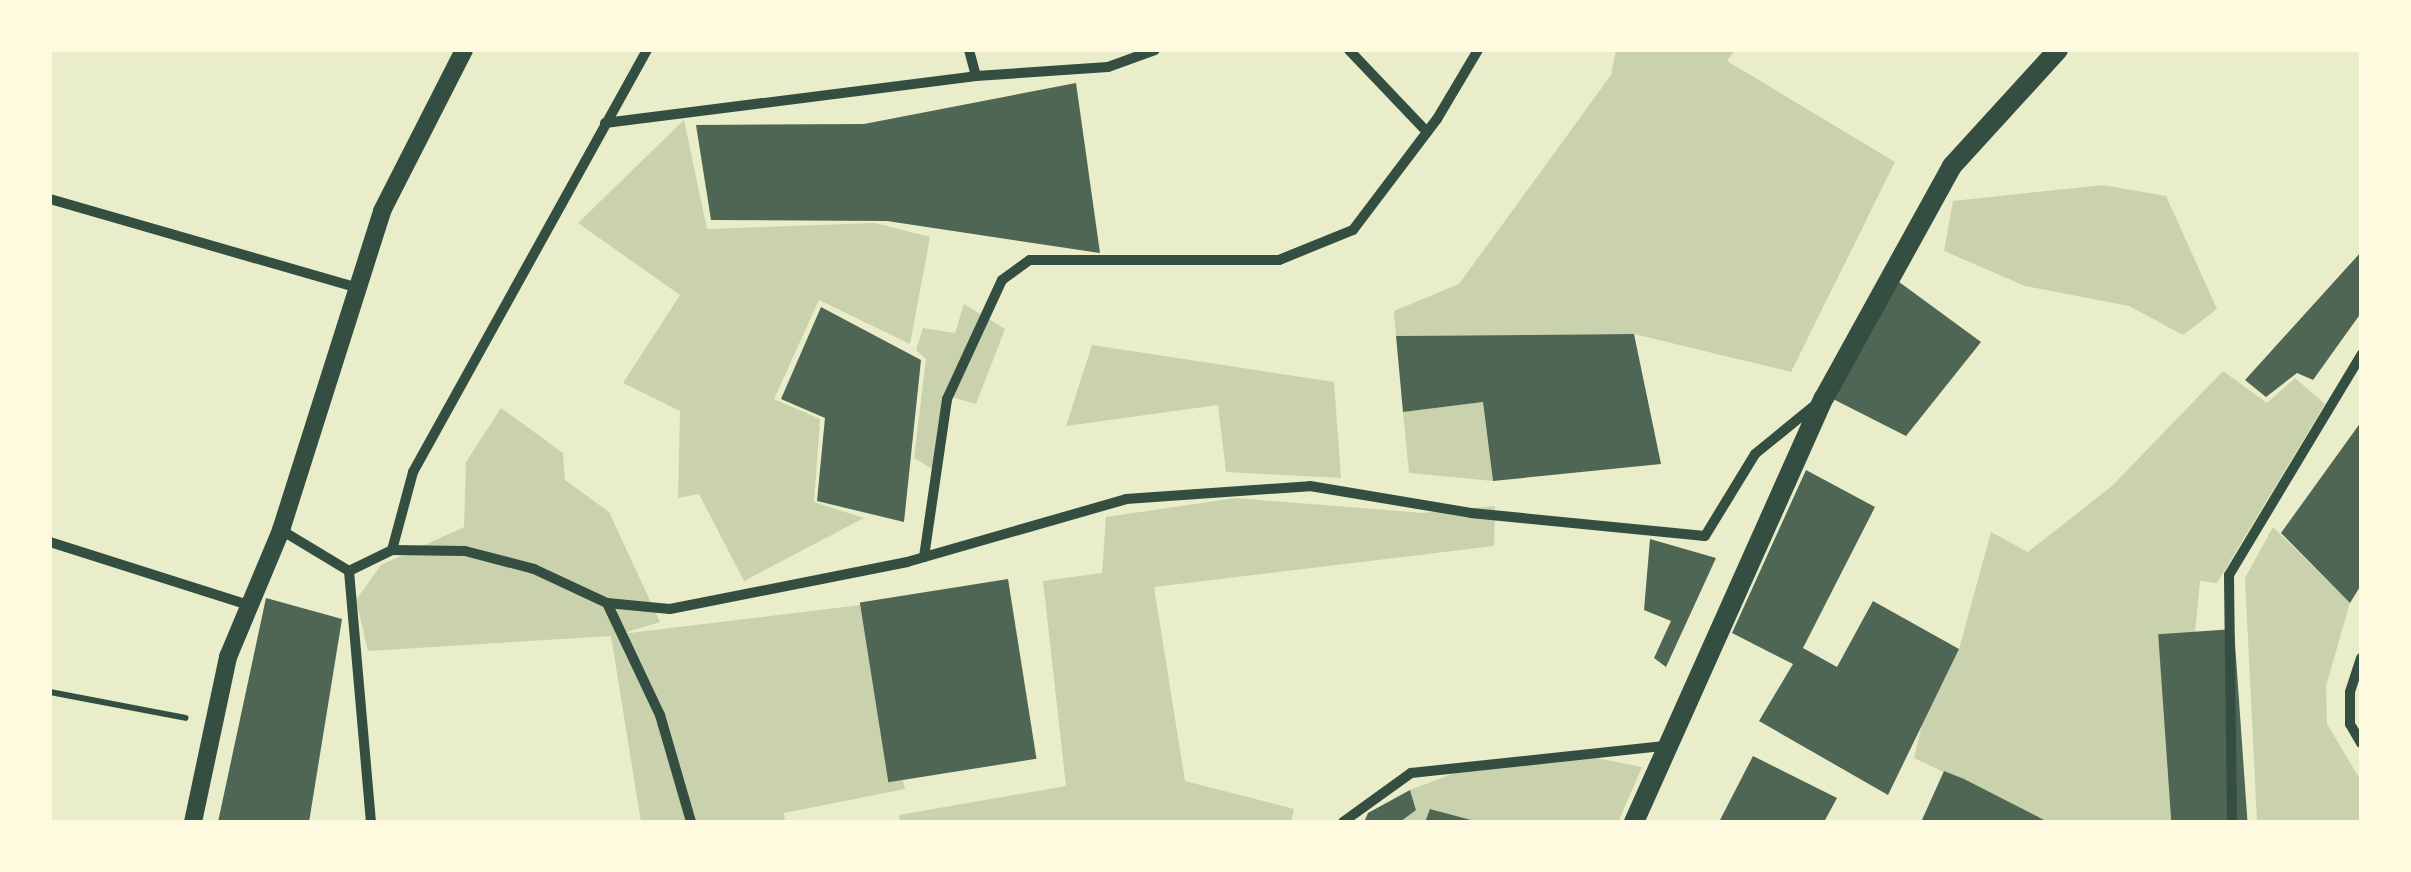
<!DOCTYPE html>
<html>
<head>
<meta charset="utf-8">
<style>
	body { margin:0 }
	#map { position:relative; width:2411px; height:872px; overflow:hidden; background:#e9edc9; font-family:"PT Sans",sans-serif }
	div>[style] { position:absolute }
	[style*='--x'] { left:calc(var(--x)*1px); top:calc(var(--y)*1px); width:calc(var(--w)*1px); rotate:calc(var(--a)*1deg) }
	.green>* { inset:0; background:#cad2ad }
	.building>* { inset:0; background:#4f6655; transform-origin:0 0 }
	.path>* { height:6px; margin:-3px; padding:0 3px; transform-origin:3px; border-radius:3px; background:#344e41 }
	.minor>* { height:10px; margin:-5px; padding:0 5px; transform-origin:5px; border-radius:5px; background:#344e41 }
	.tertiary>* { height:18px; margin:-9px; padding:0 9px; transform-origin:9px; border-radius:9px; background:#344e41 }
	.secondary>* { height:20px; margin:-10px; padding:0 10px; transform-origin:10px; border-radius:10px; background:#344e41 }
	span { translate:-50% -50%; white-space:nowrap; text-align:center; line-height:1.15; -webkit-text-stroke:10px #fefae0; paint-order:stroke }
	.frame { position:absolute; inset:0; border:52px solid #fefae0; pointer-events:none }
</style>
</head>
<body>
<div id="map">
	<div class="green">
		<i style="clip-path:polygon(1616px 50px,1735px 50px,1727px 61px,1895px 162px,1791px 372px,1634px 334px,1396px 336px,1394px 311px,1459px 284px,1611px 75px)"></i>
		<i style="clip-path:polygon(684px 120px,707px 229px,875px 223px,930px 237px,910px 344px,819px 300px,774px 399px,820px 419px,814px 502px,864px 518px,744px 581px,699px 494px,678px 498px,680px 411px,623px 383px,680px 295px,578px 223px)"></i>
		<i style="clip-path:polygon(2103px 185px,2166px 196px,2217px 309px,2183px 335px,2129px 306px,2025px 286px,1944px 251px,1953px 201px)"></i>
		<i style="clip-path:polygon(964px 304px,1005px 329px,976px 404px,948px 396px,934px 470px,914px 458px,926px 359px,916px 350px,923px 328px,955px 333px)"></i>
		<i style="clip-path:polygon(1092px 345px,1334px 382px,1341px 478px,1226px 472px,1218px 405px,1066px 426px)"></i>
		<i style="clip-path:polygon(2223px 371px,2267px 403px,2295px 378px,2325px 404px,2217px 583px,2200px 581px,2177px 822px,2048px 822px,1914px 758px,1924px 717px,1959px 649px,1991px 532px,2028px 552px,2112px 486px)"></i>
		<i style="clip-path:polygon(1483px 402px,1493px 481px,1409px 473px,1403px 412px)"></i>
		<i style="clip-path:polygon(501px 408px,563px 453px,565px 480px,609px 512px,660px 622px,621px 634px,860px 605px,905px 789px,784px 813px,785px 822px,641px 822px,611px 636px,368px 651px,356px 600px,381px 565px,464px 527px,466px 462px)"></i>
		<i style="clip-path:polygon(1236px 498px,1423px 513px,1495px 506px,1494px 546px,1154px 587px,1185px 781px,1294px 809px,1291px 822px,900px 822px,899px 815px,1066px 786px,1043px 581px,1102px 573px,1106px 517px)"></i>
		<i style="clip-path:polygon(2273px 527px,2350px 603px,2326px 686px,2327px 724px,2361px 781px,2361px 822px,2257px 822px,2245px 578px)"></i>
		<i style="clip-path:polygon(1596px 758px,1642px 767px,1618px 822px,1479px 822px,1431px 809px,1425px 822px,1400px 822px,1416px 809px,1410px 790px,1465px 769px)"></i>
	</div>
	<div class="building">
		<i style="clip-path:polygon(1076px 83px,1100px 253px,887px 221px,711px 220px,696px 125px,864px 124px)"></i>
		<i style="clip-path:polygon(2361px 252px,2361px 313px,2313px 380px,2297px 373px,2266px 397px,2245px 380px)"></i>
		<i style="clip-path:polygon(1895px 279px,1981px 342px,1906px 436px,1833px 399px)"></i>
		<i style="clip-path:polygon(821px 307px,921px 360px,904px 522px,817px 501px,825px 418px,781px 399px)"></i>
		<i style="clip-path:polygon(1634px 334px,1661px 464px,1493px 481px,1483px 402px,1403px 412px,1396px 336px)"></i>
		<i style="clip-path:polygon(2361px 422px,2361px 585px,2350px 603px,2281px 533px)"></i>
		<i style="clip-path:polygon(1806px 470px,1875px 507px,1803px 648px,1837px 667px,1873px 601px,1959px 649px,1888px 795px,1759px 721px,1793px 664px,1732px 633px)"></i>
		<i style="clip-path:polygon(1650px 539px,1716px 558px,1666px 667px,1654px 658px,1671px 621px,1644px 610px)"></i>
		<i style="left:1008px;top:579px;width:182px;height:150px;rotate:81deg"></i>
		<i style="clip-path:polygon(266px 598px,342px 619px,309px 822px,218px 822px)"></i>
		<i style="left:2234px;top:629px;width:194px;height:76px;rotate:86deg"></i>
		<i style="clip-path:polygon(1753px 756px,1837px 798px,1824px 822px,1719px 822px)"></i>
		<i style="clip-path:polygon(1944px 771px,1964px 779px,2048px 822px,1921px 822px)"></i>
		<i style="clip-path:polygon(1410px 790px,1416px 810px,1400px 822px,1364px 822px,1368px 813px)"></i>
		<i style="clip-path:polygon(1430px 809px,1475px 821px,1475px 822px,1425px 822px)"></i>
	</div>
	<div class="path">
		<i style="--x:50;--y:692;--w:138;--a:10.8"></i>
	</div>
	<div class="minor">
		<i style="--x:969;--y:50;--w:27;--a:75"></i>
		<i style="--x:1349;--y:50;--w:113;--a:46.4"></i>
		<i style="--x:605;--y:123;--w:374;--a:-7.2"></i>
		<i style="--x:976;--y:76;--w:132;--a:-3.9"></i>
		<i style="--x:1108;--y:67;--w:50;--a:-19.9"></i>
		<i style="--x:50;--y:199;--w:321;--a:16.1"></i>
		<i style="--x:281;--y:530;--w:79;--a:31.1"></i>
		<i style="--x:349;--y:571;--w:252;--a:85"></i>
		<i style="--x:50;--y:542;--w:209;--a:17.6"></i>
		<i style="--x:392;--y:550;--w:73;--a:0.8"></i>
		<i style="--x:465;--y:551;--w:71;--a:14.6"></i>
		<i style="--x:534;--y:569;--w:81;--a:25"></i>
		<i style="--x:607;--y:603;--w:63;--a:5.4"></i>
		<i style="--x:670;--y:609;--w:242;--a:-11.2"></i>
		<i style="--x:907;--y:562;--w:228;--a:-16"></i>
		<i style="--x:1126;--y:499;--w:184;--a:-4"></i>
		<i style="--x:1310;--y:486;--w:163;--a:9.5"></i>
		<i style="--x:1471;--y:513;--w:235;--a:5.6"></i>
		<i style="--x:1705;--y:536;--w:96;--a:-58.6"></i>
		<i style="--x:1755;--y:454;--w:77;--a:-39.2"></i>
		<i style="--x:924;--y:557;--w:160;--a:-81.7"></i>
		<i style="--x:947;--y:399;--w:131;--a:-65.2"></i>
		<i style="--x:1002;--y:280;--w:34;--a:-36"></i>
		<i style="--x:1030;--y:260;--w:249;--a:0"></i>
		<i style="--x:1279;--y:260;--w:80;--a:-22.1"></i>
		<i style="--x:1353;--y:230;--w:139;--a:-52.9"></i>
		<i style="--x:1437;--y:119;--w:80;--a:-59.3"></i>
		<i style="--x:349;--y:571;--w:48;--a:-26"></i>
		<i style="--x:392;--y:550;--w:81;--a:-74.9"></i>
		<i style="--x:413;--y:472;--w:483;--a:-61"></i>
		<i style="--x:607;--y:603;--w:124;--a:64.7"></i>
		<i style="--x:660;--y:715;--w:111;--a:73.8"></i>
		<i style="--x:2361;--y:658;--w:36;--a:108"></i>
		<i style="--x:2350;--y:692;--w:32;--a:90"></i>
		<i style="--x:2350;--y:724;--w:22;--a:60"></i>
		<i style="--x:1343;--y:822;--w:84;--a:-35.8"></i>
		<i style="--x:1411;--y:773;--w:255;--a:-6.1"></i>
		<i style="--x:2232;--y:822;--w:247;--a:-90.7"></i>
		<i style="--x:2229;--y:575;--w:257;--a:-59"></i>
	</div>
	<div class="tertiary">
		<i style="--x:193;--y:822;--w:169;--a:-78"></i>
		<i style="--x:228;--y:657;--w:138;--a:-67.3"></i>
		<i style="--x:281;--y:530;--w:335;--a:-72.4"></i>
		<i style="--x:382;--y:211;--w:181;--a:-63"></i>
	</div>
	<div class="secondary">
		<i style="--x:1634;--y:822;--w:465;--a:-65.9"></i>
		<i style="--x:1824;--y:398;--w:265;--a:-61.1"></i>
		<i style="--x:1952;--y:166;--w:157;--a:-47.6"></i>
	</div>
	<div class="frame"></div>
</div>
</body>
</html>
